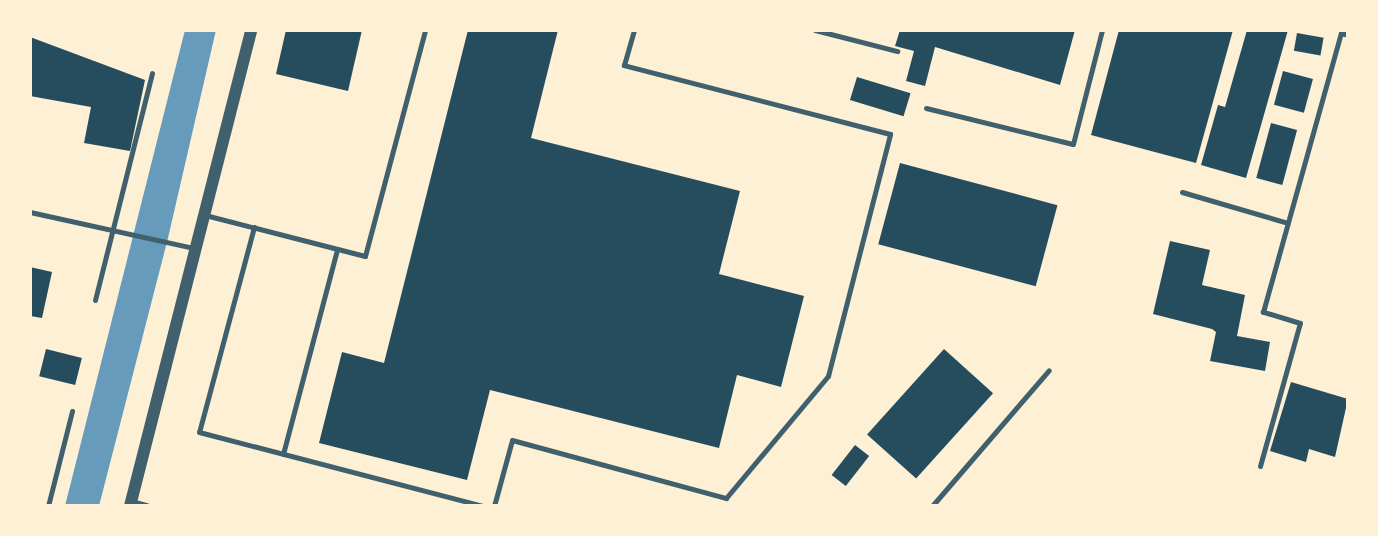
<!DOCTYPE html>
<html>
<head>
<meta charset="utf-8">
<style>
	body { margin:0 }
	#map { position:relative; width:1378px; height:536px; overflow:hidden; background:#fdf0d5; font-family:Georgia,serif }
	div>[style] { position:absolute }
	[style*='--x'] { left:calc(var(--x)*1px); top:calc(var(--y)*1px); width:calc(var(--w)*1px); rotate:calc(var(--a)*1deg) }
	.water>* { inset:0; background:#669bbc }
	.building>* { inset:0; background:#264d5e; transform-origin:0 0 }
	.service>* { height:5px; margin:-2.5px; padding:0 2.5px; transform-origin:2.5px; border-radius:2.5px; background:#3f606c }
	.minor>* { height:7px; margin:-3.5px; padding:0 3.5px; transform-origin:3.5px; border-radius:3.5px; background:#3f606c }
	.tertiary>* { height:12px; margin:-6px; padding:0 6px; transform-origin:6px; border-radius:6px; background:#3f606c }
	span { translate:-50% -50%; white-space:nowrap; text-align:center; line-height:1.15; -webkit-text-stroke:6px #fdf0d5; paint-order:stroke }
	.frame { position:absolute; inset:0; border:32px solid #fdf0d5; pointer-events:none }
</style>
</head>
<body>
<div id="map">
	<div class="water">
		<i style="clip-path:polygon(185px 30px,216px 30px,168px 238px,99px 506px,65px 506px)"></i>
	</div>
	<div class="building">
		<i style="clip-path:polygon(286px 30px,362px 30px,348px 91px,276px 74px)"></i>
		<i style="clip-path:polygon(468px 30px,558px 30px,531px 138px,740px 191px,719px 274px,804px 296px,781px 387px,737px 375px,719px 448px,490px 390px,467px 480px,319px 443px,342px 352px,384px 363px)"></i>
		<i style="clip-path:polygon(900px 30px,1075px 30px,1060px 85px,935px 47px,925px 86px,906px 81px,914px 51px,895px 46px)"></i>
		<i style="clip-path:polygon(1119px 30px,1233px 30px,1196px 163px,1091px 135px)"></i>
		<i style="clip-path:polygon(1247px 30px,1288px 30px,1246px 178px,1201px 165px,1218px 105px,1225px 107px)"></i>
		<i style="left:1297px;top:33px;width:27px;height:18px;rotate:10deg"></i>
		<i style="clip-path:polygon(30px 37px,145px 80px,130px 151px,84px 143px,91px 107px,30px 96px)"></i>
		<i style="left:1283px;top:71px;width:31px;height:35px;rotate:15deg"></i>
		<i style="left:857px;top:77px;width:56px;height:24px;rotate:17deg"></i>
		<i style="left:1271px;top:123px;width:27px;height:57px;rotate:15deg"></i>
		<i style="left:900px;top:163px;width:163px;height:84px;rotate:15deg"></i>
		<i style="clip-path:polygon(1170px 241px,1210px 250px,1202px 285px,1245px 295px,1237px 336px,1270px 342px,1265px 371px,1210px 361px,1216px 332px,1212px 329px,1153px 314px)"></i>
		<i style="clip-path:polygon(30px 267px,52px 272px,42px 318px,30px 316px)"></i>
		<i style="left:46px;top:349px;width:37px;height:28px;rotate:14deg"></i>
		<i style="left:944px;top:349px;width:66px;height:115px;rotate:42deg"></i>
		<i style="clip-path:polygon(1291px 382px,1348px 399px,1335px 457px,1309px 449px,1306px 462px,1270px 451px)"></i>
		<i style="left:855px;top:445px;width:18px;height:38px;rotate:38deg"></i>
	</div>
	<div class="service">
		<i style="--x:815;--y:30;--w:85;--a:14.4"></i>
		<i style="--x:926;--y:108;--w:151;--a:13.8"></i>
		<i style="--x:1073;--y:144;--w:118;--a:-75.7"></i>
		<i style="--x:1182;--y:192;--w:110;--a:16.3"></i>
		<i style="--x:30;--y:212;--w:168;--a:12.4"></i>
		<i style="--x:205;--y:215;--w:165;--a:14.4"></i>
		<i style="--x:365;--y:256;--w:234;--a:-75.1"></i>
		<i style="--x:254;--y:227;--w:212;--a:105"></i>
		<i style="--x:199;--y:432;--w:293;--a:14.6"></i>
		<i style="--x:95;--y:300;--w:234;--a:-75.9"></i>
		<i style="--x:283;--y:454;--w:212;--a:-75.2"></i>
		<i style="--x:1260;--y:466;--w:148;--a:-74.4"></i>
		<i style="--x:1300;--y:323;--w:39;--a:-163"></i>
		<i style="--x:1263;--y:312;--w:290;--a:-74.4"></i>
		<i style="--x:1341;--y:33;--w:7;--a:16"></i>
		<i style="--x:48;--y:506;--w:98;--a:-75.8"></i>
		<i style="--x:494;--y:506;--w:68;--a:-74.7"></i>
		<i style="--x:512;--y:440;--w:222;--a:15.2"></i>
		<i style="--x:726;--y:498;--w:159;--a:-50.1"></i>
		<i style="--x:828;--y:376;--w:250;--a:-75.6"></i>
		<i style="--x:890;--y:134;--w:275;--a:-165.5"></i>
		<i style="--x:624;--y:65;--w:36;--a:-74"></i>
		<i style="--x:932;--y:506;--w:179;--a:-49.3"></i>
	</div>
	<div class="minor">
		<i style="--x:131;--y:502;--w:16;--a:15"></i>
	</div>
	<div class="tertiary">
		<i style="--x:130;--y:506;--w:491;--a:-75.7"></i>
	</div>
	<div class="frame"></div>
</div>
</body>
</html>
